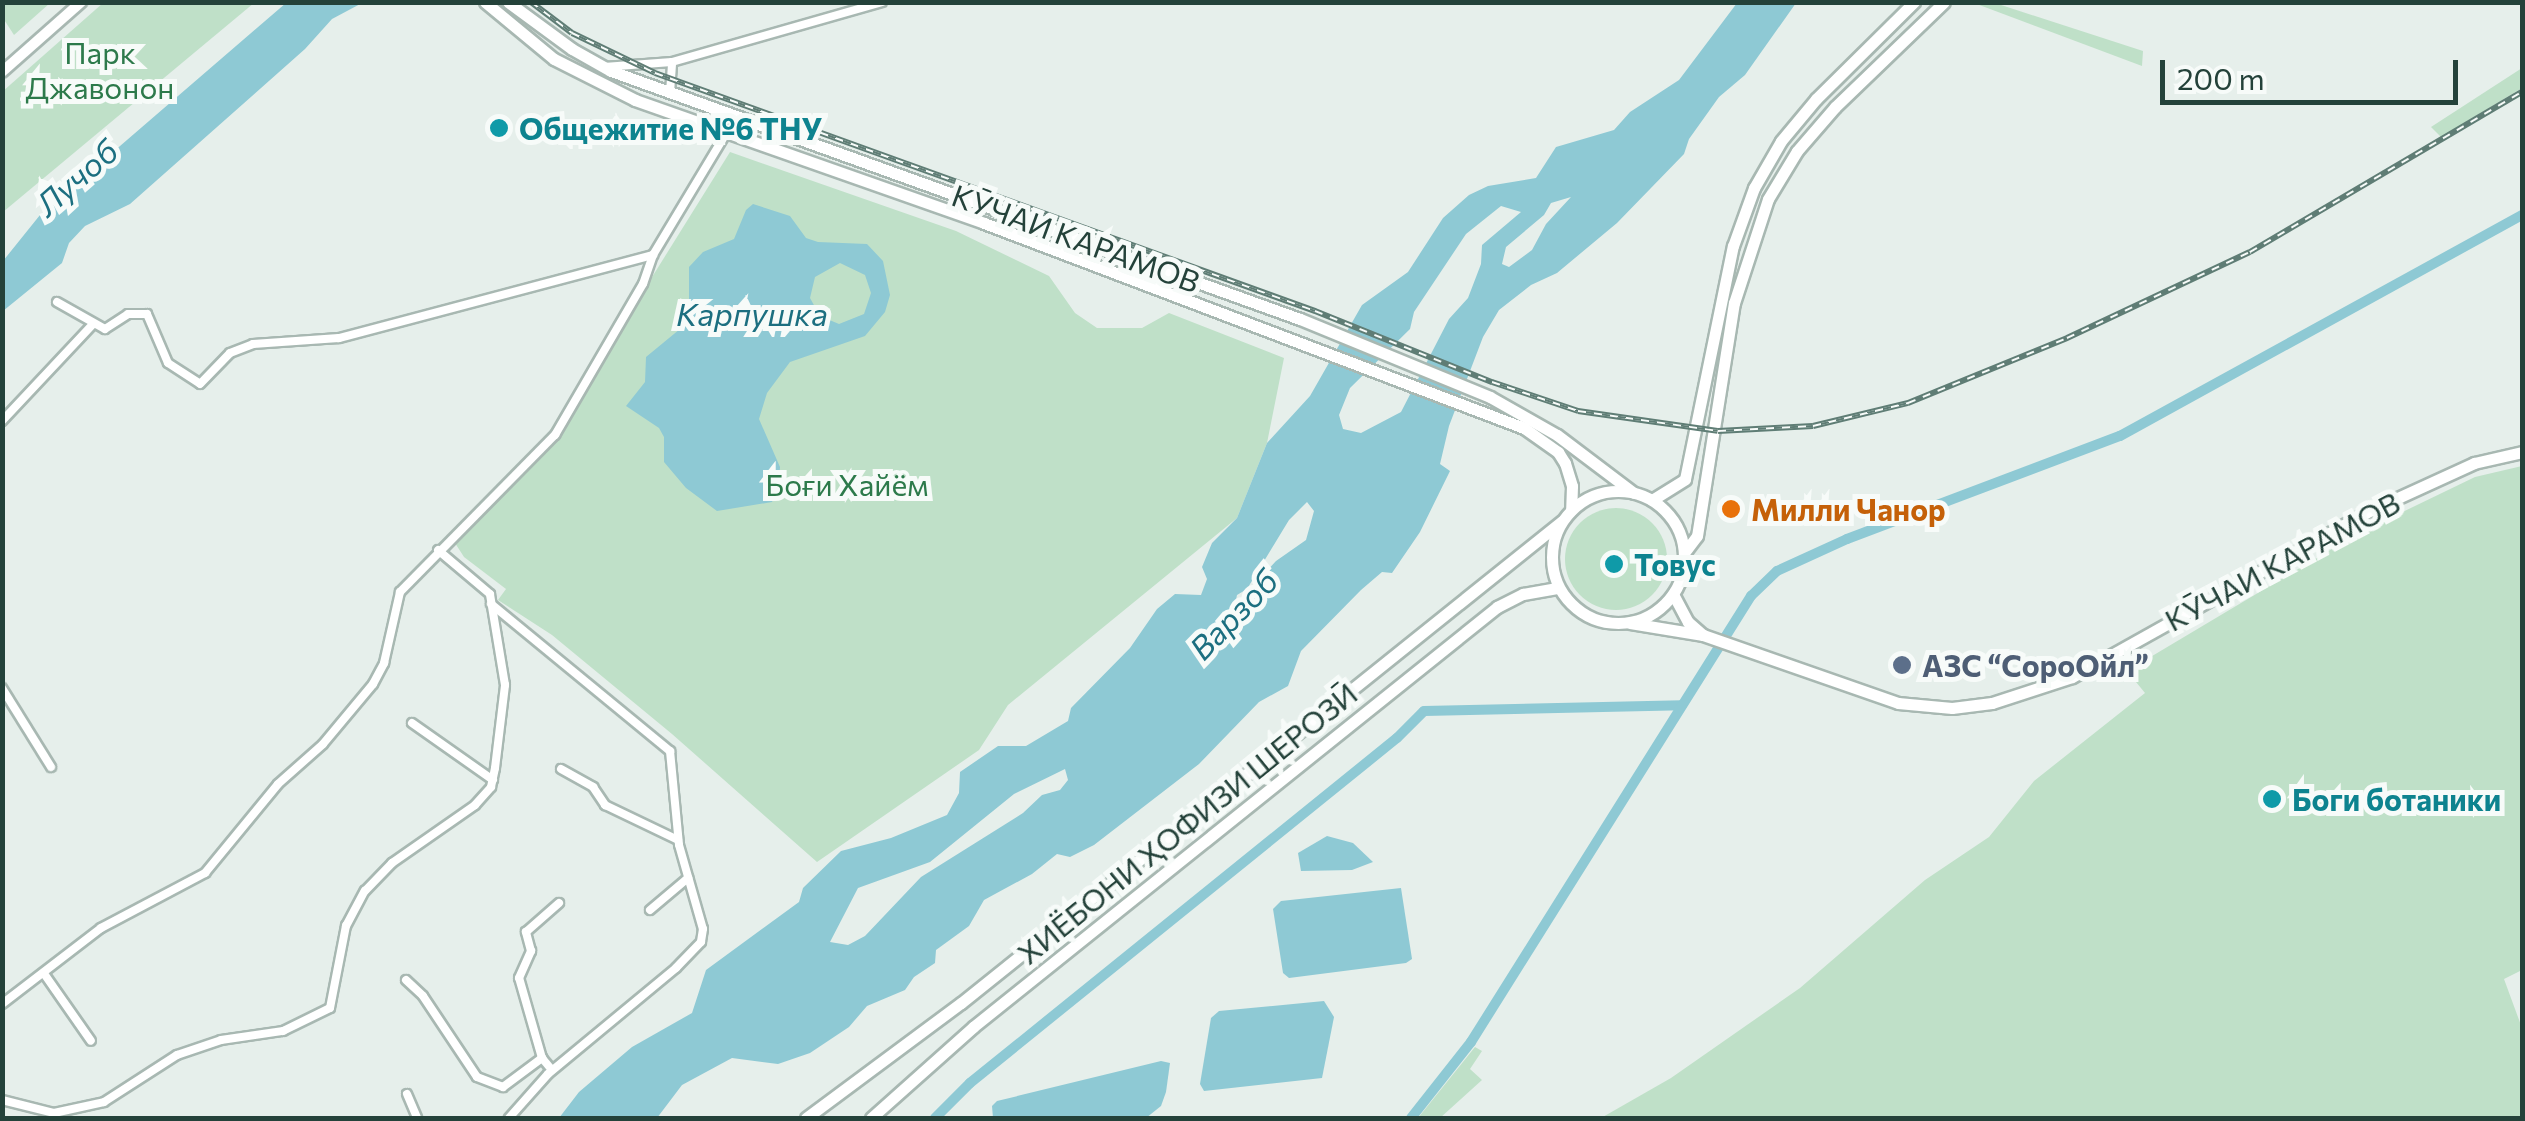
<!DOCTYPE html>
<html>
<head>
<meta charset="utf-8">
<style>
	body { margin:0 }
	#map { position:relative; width:2525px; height:1121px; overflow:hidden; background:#e6efeb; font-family:Commissioner,sans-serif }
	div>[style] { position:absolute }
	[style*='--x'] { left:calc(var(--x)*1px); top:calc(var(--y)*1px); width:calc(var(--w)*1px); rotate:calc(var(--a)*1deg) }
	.green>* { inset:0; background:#bfe0c8 }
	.round { border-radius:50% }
	.water>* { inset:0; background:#8ec9d4 }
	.canal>* { height:10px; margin:-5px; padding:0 5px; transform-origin:5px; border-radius:5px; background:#8ec9d4 }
	.roads { filter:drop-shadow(2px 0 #a8b8b2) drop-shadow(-2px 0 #a8b8b2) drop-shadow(0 2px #a8b8b2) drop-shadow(0 -2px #a8b8b2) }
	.minor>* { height:8px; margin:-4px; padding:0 4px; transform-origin:4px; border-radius:4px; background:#fff }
	.tertiary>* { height:10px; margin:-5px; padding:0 5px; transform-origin:5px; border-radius:5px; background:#fff }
	.secondary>* { height:11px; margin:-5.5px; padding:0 5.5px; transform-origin:5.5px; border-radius:5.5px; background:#fff }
	.secondary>.ring { margin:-5.5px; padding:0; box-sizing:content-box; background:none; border:11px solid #fff; border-radius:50% }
	.rail>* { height:6px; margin-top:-3px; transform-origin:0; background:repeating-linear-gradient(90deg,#f7fbf9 0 8px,#5f7d75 0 16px); box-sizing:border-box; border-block:2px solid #5f7d75 }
	.dots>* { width:28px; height:28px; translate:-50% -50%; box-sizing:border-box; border:5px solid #f7fbf9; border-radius:50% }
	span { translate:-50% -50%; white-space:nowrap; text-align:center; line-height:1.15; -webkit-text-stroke:10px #f7fbf9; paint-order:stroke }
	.park-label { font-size:30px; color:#2d7a4b }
	.culture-label { font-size:30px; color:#0d838f; font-weight:700 }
	.left { translate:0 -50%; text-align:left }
	.street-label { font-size:30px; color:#24423a }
	.food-label { font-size:30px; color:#c56008; font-weight:700 }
	.service-label { font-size:30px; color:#4e5e75; font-weight:700 }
	.water-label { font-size:32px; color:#1c6f80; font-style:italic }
	.frame { position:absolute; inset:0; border:5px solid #24423a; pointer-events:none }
	.scale { position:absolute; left:2160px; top:60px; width:298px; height:45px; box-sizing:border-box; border:5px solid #24423a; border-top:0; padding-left:12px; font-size:30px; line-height:35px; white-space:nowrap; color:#24423a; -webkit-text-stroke:8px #f7fbf9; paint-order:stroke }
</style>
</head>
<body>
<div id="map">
	<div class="green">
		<i style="clip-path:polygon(3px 2px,50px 2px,50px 3px,14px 35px,3px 18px)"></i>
		<i style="clip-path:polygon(103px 3px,254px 3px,3px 212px,2px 92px)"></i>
		<i style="clip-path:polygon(1974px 3px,1995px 3px,2143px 51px,2142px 66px)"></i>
		<i style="clip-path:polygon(2522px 68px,2522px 88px,2441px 137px,2431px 127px)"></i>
		<i style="clip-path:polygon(730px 152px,956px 231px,1049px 276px,1075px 313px,1097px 328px,1142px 328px,1169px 313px,1284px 358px,1267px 443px,1237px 518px,1008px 705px,979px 750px,817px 862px,672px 734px,552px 635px,498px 600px,506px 589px,464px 557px,455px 543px,556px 441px,576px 399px)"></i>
		<i style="clip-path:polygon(2522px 466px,2522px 970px,2504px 979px,2522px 1028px,2522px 1118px,1601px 1118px,1671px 1078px,1800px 988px,1925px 880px,1989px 837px,2034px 781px,2145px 693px,2127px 671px,2357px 534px,2475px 477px)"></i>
		<i class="round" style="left:1565px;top:508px;width:102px;height:102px"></i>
		<i style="clip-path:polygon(1475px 1047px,1482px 1051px,1470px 1069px,1482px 1080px,1440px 1118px,1418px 1118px)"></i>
	</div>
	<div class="water">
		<i style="clip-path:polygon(286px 3px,362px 3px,332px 19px,305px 49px,130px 204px,85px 226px,69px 243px,62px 263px,3px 311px,3px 261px,40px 215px)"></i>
		<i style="clip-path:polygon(evenodd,1737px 3px,1796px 3px,1745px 75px,1719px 97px,1689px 139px,1684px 154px,1617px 223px,1557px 273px,1531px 285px,1499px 310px,1483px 337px,1449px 426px,1440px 464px,1450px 471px,1420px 532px,1392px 573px,1382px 572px,1361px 590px,1301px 651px,1288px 686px,1259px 702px,1199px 764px,1094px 845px,1070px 857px,1057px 854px,1032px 874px,984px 900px,969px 926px,936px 950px,935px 963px,914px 977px,905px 990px,867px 1006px,849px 1027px,810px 1053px,778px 1064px,732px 1058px,682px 1085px,657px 1118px,559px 1118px,579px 1092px,632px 1047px,692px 1013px,706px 970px,799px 902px,803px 888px,841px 851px,891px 838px,947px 815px,959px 793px,960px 772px,998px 746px,1026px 746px,1068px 721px,1071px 708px,1130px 648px,1157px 609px,1175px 594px,1201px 595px,1207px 579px,1202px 567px,1212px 543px,1237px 518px,1267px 443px,1310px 396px,1362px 305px,1408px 272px,1443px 218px,1469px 195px,1488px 186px,1536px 178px,1556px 147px,1614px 130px,1630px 112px,1679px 80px,1737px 3px,1571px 197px,1546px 224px,1532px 250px,1509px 267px,1502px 264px,1506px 247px,1544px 215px,1551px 203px,1571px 197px,1737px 3px,1501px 206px,1521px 212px,1482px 245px,1481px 264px,1468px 298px,1449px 319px,1401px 412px,1361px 433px,1343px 429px,1339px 415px,1350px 388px,1410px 329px,1414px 312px,1466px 234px,1501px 206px,1737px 3px,1307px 502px,1314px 511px,1306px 540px,1276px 561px,1235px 605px,1237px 595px,1247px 589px,1289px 520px,1307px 502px,1737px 3px,1065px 769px,1068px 780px,1060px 790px,1042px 795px,1023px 813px,921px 877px,865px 936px,848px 945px,830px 942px,858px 888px,930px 862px,1014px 794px,1065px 769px)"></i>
		<i style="clip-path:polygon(evenodd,753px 204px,790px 216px,806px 238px,818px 242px,867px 244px,883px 261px,890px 295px,885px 312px,865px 336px,790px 362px,767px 393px,759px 419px,780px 467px,779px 486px,772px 502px,717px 511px,686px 488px,664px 462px,664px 437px,659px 428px,626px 406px,645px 382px,646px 357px,680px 329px,689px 317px,689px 267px,703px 252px,734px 239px,746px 210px,753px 204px,840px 263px,865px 275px,871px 293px,864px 314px,839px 324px,820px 316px,810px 298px,815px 277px,840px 263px)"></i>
		<i style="clip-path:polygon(1327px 836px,1353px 843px,1373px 862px,1352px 870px,1301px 871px,1298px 853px)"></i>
		<i style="clip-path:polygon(1401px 888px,1412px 959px,1406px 963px,1289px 978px,1283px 973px,1273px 909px,1281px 901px)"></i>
		<i style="clip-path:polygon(1324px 1001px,1334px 1017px,1322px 1078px,1204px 1091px,1200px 1084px,1211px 1018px,1219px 1011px)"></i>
		<i style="clip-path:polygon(1161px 1061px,1170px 1063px,1166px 1092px,1161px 1106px,1146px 1118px,993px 1118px,992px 1106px,997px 1101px)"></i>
	</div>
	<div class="canal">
		<i style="--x:935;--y:1118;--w:49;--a:-45"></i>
		<i style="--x:970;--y:1083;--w:549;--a:-38.94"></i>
		<i style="--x:1397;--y:738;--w:38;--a:-45"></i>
		<i style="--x:1424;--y:711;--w:258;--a:-1.3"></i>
		<i style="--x:1411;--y:1118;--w:97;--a:-51.7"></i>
		<i style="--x:1471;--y:1042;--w:527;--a:-57.88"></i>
		<i style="--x:1751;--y:596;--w:36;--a:-44"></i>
		<i style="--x:1777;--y:571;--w:77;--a:-24.6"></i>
		<i style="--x:1847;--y:539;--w:292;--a:-20.7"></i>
		<i style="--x:2120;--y:436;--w:459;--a:-28.8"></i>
	</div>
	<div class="roads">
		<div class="minor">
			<i style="--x:604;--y:67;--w:68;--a:-4.2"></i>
			<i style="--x:672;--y:62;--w:218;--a:-15.9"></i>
			<i style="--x:670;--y:93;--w:31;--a:-86"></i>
			<i style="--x:57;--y:302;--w:55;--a:29.4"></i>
			<i style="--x:105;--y:329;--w:27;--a:-33"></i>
			<i style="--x:128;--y:314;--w:19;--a:0"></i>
			<i style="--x:147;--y:314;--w:53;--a:66.8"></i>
			<i style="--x:168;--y:363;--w:38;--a:33"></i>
			<i style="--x:200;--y:384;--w:43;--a:-45.9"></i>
			<i style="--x:230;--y:353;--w:25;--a:-21"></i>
			<i style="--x:253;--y:344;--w:86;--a:-4"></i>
			<i style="--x:339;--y:338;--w:325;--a:-14.8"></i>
			<i style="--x:2;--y:421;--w:132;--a:-46.8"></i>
			<i style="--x:491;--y:604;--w:232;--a:39.4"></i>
			<i style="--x:670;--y:751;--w:94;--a:84.5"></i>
			<i style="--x:679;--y:845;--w:87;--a:74.1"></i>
			<i style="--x:703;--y:929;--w:13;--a:99"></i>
			<i style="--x:701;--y:942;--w:36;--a:134"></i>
			<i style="--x:676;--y:968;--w:166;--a:140.4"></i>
			<i style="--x:548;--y:1074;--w:59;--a:131.6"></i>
			<i style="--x:2;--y:688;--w:93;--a:58.2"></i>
			<i style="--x:412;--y:723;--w:99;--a:35.1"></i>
			<i style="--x:561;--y:769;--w:37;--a:29"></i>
			<i style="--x:593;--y:787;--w:22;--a:56"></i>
			<i style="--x:605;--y:805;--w:81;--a:25.6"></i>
			<i style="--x:650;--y:910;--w:50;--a:-40.1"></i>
			<i style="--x:45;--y:975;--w:80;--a:55.1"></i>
			<i style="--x:406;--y:980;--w:23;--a:43"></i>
			<i style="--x:423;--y:996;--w:97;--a:56.3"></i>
			<i style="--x:477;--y:1077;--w:28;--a:21"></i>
			<i style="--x:503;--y:1087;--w:49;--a:-36.6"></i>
			<i style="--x:2;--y:1004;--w:125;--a:-37.5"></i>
			<i style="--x:101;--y:928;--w:118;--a:-27.9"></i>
			<i style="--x:205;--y:873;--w:115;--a:-50.6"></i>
			<i style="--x:278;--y:784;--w:60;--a:-41.6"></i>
			<i style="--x:323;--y:744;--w:78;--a:-50.2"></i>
			<i style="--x:373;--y:684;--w:24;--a:-62"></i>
			<i style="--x:384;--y:663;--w:73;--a:-77.3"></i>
			<i style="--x:400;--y:592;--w:221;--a:-45.4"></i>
			<i style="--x:555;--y:435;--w:175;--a:-59.8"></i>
			<i style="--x:643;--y:284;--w:31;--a:-71"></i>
			<i style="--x:653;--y:255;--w:140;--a:-59"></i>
			<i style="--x:552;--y:1070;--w:16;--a:-130"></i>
			<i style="--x:542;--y:1058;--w:83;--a:-106"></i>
			<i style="--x:519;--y:978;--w:30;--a:-66"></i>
			<i style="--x:531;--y:951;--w:20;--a:-105"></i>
			<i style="--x:526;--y:932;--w:44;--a:-41.3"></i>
			<i style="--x:407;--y:1094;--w:26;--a:67"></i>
			<i style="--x:2;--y:1100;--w:54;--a:14"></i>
			<i style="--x:54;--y:1113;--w:51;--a:-12.4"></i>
			<i style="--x:104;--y:1102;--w:87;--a:-32.8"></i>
			<i style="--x:177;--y:1055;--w:46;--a:-18.8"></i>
			<i style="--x:221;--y:1040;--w:63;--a:-8.3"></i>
			<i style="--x:283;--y:1031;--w:52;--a:-26.1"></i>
			<i style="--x:330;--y:1008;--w:84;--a:-79"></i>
			<i style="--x:346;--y:926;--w:40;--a:-62"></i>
			<i style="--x:365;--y:891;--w:39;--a:-46"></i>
			<i style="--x:392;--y:863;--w:101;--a:-34.9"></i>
			<i style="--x:475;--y:805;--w:24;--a:-48"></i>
			<i style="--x:491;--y:787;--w:19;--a:-78"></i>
			<i style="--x:495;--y:768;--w:84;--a:-83.1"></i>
			<i style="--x:505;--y:685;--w:92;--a:-99.4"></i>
			<i style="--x:490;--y:594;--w:68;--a:-139.8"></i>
		</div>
		<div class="tertiary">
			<i style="--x:2;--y:72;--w:106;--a:-41.5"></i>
		</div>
		<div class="secondary">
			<i style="--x:485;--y:2;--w:89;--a:39.6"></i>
			<i style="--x:554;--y:59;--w:91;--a:26.8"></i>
			<i style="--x:635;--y:100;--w:370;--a:19.4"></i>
			<i style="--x:984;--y:223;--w:578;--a:20.79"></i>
			<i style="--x:1524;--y:428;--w:42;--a:35.2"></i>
			<i style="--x:1558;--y:452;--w:13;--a:58"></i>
			<i style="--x:1565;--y:463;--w:24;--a:73"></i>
			<i style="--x:1572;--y:486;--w:24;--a:92"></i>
			<i style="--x:508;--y:2;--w:79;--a:36.3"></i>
			<i style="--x:572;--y:49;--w:45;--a:29.4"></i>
			<i style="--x:611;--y:71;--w:732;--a:19.8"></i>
			<i style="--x:1300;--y:319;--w:205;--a:22.3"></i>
			<i style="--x:1490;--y:397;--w:77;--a:29.6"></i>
			<i style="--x:1557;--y:435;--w:96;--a:37"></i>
			<i class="ring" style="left:1552px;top:491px;width:121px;height:121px"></i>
			<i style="--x:1652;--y:500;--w:39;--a:-32"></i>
			<i style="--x:1685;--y:479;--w:238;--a:-78.4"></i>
			<i style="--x:1733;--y:246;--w:62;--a:-70.1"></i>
			<i style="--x:1754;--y:188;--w:54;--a:-60.1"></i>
			<i style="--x:1781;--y:141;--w:55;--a:-50.2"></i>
			<i style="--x:1816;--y:99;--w:138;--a:-44.7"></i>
			<i style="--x:1684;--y:553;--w:21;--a:-53"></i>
			<i style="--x:1697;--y:536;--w:236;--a:-81"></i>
			<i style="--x:1734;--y:303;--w:109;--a:-71.9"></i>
			<i style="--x:1768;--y:199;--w:56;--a:-58.9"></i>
			<i style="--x:1797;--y:151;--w:58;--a:-49.2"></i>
			<i style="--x:1835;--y:107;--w:151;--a:-43.9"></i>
			<i style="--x:1673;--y:594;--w:32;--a:62"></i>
			<i style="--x:1688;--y:622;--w:20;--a:41"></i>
			<i style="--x:1630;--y:623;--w:74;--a:9.3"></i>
			<i style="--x:1703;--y:635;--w:207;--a:19.2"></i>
			<i style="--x:1898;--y:703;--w:54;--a:5.3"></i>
			<i style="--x:1952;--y:708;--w:40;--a:-7.1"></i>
			<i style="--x:1992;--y:703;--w:84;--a:-18"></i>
			<i style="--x:2072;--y:677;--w:338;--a:-29.2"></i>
			<i style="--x:2367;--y:512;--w:118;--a:-24.6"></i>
			<i style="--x:2474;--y:463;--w:49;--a:-12.9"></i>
			<i style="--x:806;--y:1118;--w:193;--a:-36.6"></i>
			<i style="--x:961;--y:1003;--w:770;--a:-38.73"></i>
			<i style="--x:871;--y:1118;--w:137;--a:-41.7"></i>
			<i style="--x:973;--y:1027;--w:672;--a:-38.71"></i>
			<i style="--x:1497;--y:607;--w:29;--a:-27"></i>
			<i style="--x:1523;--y:594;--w:36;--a:-10"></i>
		</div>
	</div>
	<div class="rail">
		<i style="--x:531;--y:2;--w:51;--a:37.1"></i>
		<i style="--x:572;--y:33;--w:92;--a:25.7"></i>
		<i style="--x:655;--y:73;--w:702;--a:19.83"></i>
		<i style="--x:1315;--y:311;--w:191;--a:21.9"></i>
		<i style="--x:1492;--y:382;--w:91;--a:18.6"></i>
		<i style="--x:1578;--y:411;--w:141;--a:8.1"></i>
		<i style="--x:1718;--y:431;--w:95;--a:-3"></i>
		<i style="--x:1813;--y:426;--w:98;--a:-13.6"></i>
		<i style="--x:1908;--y:403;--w:172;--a:-22.2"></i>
		<i style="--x:2067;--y:338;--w:202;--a:-25.2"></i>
		<i style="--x:2250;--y:252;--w:316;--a:-30.5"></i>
	</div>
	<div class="dots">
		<i style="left:499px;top:128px;background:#0f9aa8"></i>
		<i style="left:1731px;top:509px;background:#e8710a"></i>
		<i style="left:1614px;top:564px;background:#0f9aa8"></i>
		<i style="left:1902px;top:665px;background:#5c6f8a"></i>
		<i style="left:2272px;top:799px;background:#0f9aa8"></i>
	</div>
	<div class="park-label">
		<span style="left:100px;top:69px">Парк<br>Джавонон</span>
		<span style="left:847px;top:484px">Боғи Хайём</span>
	</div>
	<div class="culture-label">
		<span class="left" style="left:519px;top:128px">Общежитие №6 ТНУ</span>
		<span class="left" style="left:1634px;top:564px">Товус</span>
		<span class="left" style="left:2292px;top:799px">Боги ботаники</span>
	</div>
	<div class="street-label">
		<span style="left:1076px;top:238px;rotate:20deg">КӮЧАИ КАРАМОВ</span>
		<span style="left:2282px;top:561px;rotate:-28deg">КӮЧАИ КАРАМОВ</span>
		<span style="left:1187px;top:823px;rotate:-39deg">ХИЁБОНИ ҲОФИЗИ ШЕРОЗӢ</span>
	</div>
	<div class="food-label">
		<span class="left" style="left:1751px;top:509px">Милли Чанор</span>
	</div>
	<div class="service-label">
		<span class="left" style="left:1922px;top:665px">АЗС “СороОйл”</span>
	</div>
	<div class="water-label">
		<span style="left:76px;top:177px;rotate:-41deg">Лучоб</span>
		<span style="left:752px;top:313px">Карпушка</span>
		<span style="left:1233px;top:614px;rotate:-46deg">Варзоб</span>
	</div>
	<div class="frame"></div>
	<div class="scale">200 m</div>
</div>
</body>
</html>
